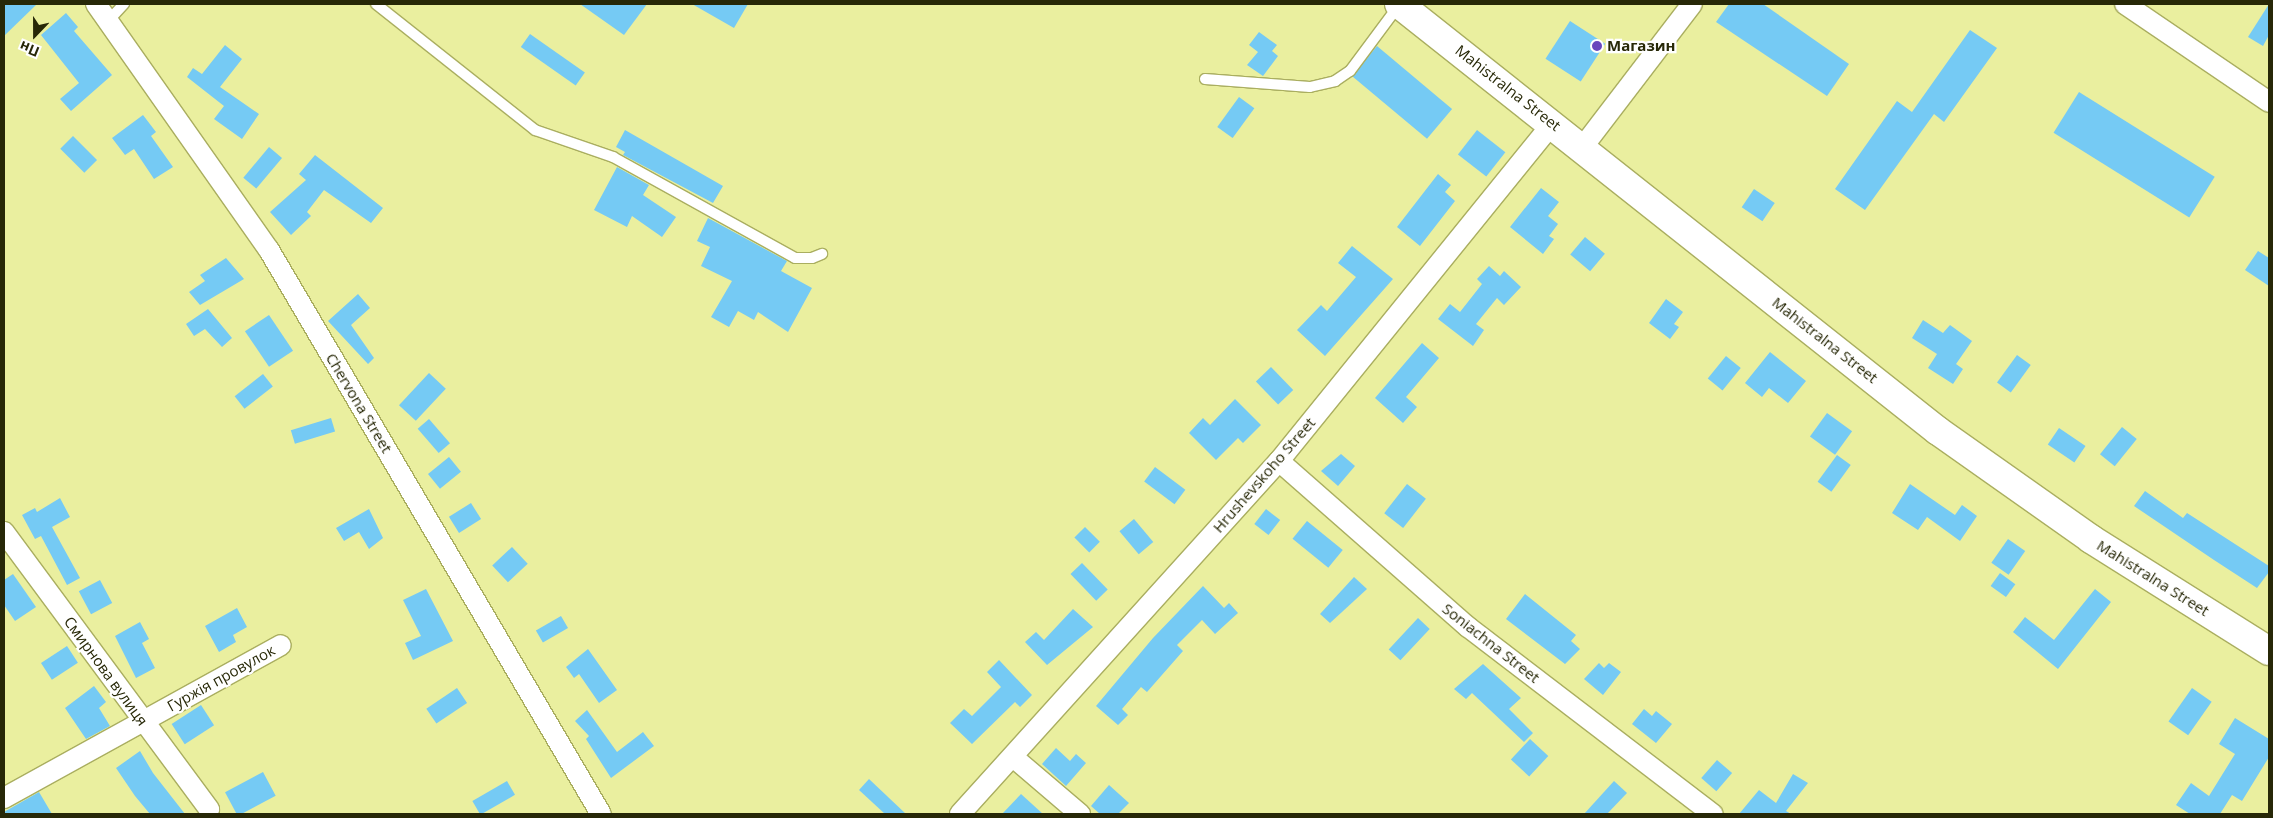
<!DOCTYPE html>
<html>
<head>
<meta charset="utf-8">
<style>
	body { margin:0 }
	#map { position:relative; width:2273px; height:818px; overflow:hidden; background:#eaef9f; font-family:"Open Sans",sans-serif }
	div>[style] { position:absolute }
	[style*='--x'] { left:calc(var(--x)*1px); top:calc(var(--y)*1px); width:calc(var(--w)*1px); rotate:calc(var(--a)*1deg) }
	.building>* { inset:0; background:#75caf4; transform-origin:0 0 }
	.roads { filter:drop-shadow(1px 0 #aaae60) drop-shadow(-1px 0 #aaae60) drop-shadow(0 1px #aaae60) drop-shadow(0 -1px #aaae60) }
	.service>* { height:10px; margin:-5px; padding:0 5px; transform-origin:5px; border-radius:5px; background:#fff }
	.minor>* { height:20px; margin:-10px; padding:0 10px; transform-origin:10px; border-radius:10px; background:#fff }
	.primary>* { height:28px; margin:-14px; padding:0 14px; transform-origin:14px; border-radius:14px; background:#fff }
	.dots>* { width:14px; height:14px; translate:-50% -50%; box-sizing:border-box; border:2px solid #fff; border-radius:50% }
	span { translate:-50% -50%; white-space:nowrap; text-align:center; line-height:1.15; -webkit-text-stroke:4.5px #fff; paint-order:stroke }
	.poi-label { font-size:15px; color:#272807; font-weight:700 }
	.left { translate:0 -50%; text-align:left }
	.street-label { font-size:15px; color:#272807 }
	.frame { position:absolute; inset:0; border:5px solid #272807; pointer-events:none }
	.north { position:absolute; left:10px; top:10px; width:50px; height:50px; -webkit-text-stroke:4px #fff; paint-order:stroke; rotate:202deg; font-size:14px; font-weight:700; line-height:20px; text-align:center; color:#272807 }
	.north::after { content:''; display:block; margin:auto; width:18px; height:22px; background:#272807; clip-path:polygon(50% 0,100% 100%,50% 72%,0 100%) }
</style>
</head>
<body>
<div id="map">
	<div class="building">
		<i style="clip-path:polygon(4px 4px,37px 4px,4px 36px)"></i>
		<i style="clip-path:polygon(580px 4px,647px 4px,624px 35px)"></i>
		<i style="clip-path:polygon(692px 4px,748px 4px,734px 28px)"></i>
		<i style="clip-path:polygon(1729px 4px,1763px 4px,1849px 64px,1827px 96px,1716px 22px)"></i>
		<i style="clip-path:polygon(2269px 4px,2269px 35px,2263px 46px,2248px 37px)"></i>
		<i style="clip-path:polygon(66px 13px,78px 27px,74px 31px,112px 75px,71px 111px,60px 99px,79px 83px,41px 35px)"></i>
		<i style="left:1570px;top:21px;width:42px;height:45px;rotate:33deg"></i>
		<i style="clip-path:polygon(1970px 30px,1997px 48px,1944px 122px,1934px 114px,1865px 210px,1835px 189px,1897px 101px,1912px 112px)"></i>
		<i style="clip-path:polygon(1259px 32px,1277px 45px,1272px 51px,1278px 56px,1263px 76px,1247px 65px,1258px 52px,1249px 45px)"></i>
		<i style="left:530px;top:34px;width:67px;height:16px;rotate:35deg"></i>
		<i style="clip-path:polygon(225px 45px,242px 59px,220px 87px,259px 114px,242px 139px,214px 119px,224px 106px,187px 77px,193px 68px,202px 74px)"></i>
		<i style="left:1377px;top:46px;width:98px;height:39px;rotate:40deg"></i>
		<i style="left:2079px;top:92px;width:160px;height:48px;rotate:32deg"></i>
		<i style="left:1239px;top:97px;width:19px;height:37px;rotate:36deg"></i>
		<i style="clip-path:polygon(143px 115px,156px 132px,151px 136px,173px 167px,154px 179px,134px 149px,125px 155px,112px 138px)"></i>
		<i style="clip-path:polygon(625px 130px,723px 186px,713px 203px,623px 155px,625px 152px,616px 147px)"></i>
		<i style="left:1477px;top:130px;width:36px;height:31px;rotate:38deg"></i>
		<i style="left:73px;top:136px;width:34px;height:18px;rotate:45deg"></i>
		<i style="left:269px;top:147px;width:17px;height:40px;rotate:40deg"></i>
		<i style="clip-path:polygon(315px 155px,383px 208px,371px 223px,324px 190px,307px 212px,311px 216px,291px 235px,270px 212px,306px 180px,299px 174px)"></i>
		<i style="clip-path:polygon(617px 167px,649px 185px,643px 195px,676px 217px,662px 237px,632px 216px,627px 227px,594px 210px)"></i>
		<i style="clip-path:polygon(1438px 174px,1451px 185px,1445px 192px,1455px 201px,1420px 246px,1397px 227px)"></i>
		<i style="clip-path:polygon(1541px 188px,1559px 202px,1548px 216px,1558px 224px,1549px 236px,1554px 239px,1543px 254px,1510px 227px)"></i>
		<i style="left:1754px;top:189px;width:25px;height:22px;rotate:34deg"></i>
		<i style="clip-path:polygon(708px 218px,787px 261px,781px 271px,812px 288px,788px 332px,758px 312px,754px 320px,738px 311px,729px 327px,711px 317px,732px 281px,701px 266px,710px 247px,697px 241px)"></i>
		<i style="left:1585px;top:237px;width:26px;height:23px;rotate:40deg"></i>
		<i style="clip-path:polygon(1352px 246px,1393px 279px,1325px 356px,1297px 330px,1321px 305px,1327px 311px,1356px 277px,1338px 263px)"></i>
		<i style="clip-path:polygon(2258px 251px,2269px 258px,2269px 286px,2245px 270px)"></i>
		<i style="clip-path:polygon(226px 258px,244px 279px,200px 305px,189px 292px,205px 281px,200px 275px)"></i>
		<i style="clip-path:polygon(1489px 266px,1500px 276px,1504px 271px,1521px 287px,1504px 305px,1497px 298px,1476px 324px,1484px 330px,1473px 346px,1438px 319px,1450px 304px,1460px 312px,1482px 284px,1477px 279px)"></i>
		<i style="clip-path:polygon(358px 294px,370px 308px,351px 325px,374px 358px,368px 364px,328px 321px)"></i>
		<i style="clip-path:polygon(1666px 299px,1683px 312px,1674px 324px,1679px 327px,1670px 339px,1649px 323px)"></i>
		<i style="clip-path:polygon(208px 309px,232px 338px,222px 347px,205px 329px,194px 336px,186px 324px)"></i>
		<i style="left:269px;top:315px;width:43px;height:29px;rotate:56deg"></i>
		<i style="clip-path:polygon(1923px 320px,1943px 333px,1950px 325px,1972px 341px,1956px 364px,1963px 369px,1953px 384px,1928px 368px,1937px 354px,1912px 338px)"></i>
		<i style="clip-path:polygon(1422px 343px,1439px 358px,1406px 397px,1417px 407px,1403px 423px,1375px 398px)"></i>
		<i style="clip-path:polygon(1770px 352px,1806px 381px,1788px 403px,1769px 388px,1762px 397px,1745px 383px)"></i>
		<i style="left:2017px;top:355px;width:17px;height:34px;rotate:36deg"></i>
		<i style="left:1726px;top:356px;width:19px;height:29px;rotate:39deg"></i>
		<i style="left:1271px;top:367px;width:32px;height:21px;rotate:46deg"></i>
		<i style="left:429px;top:373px;width:23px;height:44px;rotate:43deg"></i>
		<i style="left:263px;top:374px;width:16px;height:36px;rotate:52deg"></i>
		<i style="clip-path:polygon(1235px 399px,1261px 425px,1243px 443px,1238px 438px,1216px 460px,1189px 433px,1203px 418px,1210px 425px)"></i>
		<i style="left:1827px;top:413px;width:31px;height:29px;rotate:36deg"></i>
		<i style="left:331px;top:418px;width:14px;height:42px;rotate:73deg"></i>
		<i style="left:429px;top:419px;width:32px;height:15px;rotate:49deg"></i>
		<i style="left:2122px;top:427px;width:19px;height:35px;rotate:39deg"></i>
		<i style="left:2059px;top:428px;width:32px;height:20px;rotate:34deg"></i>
		<i style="clip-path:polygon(1341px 454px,1355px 466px,1338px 486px,1321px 471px)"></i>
		<i style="left:1837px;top:455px;width:17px;height:33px;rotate:36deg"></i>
		<i style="left:449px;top:457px;width:19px;height:27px;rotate:51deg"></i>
		<i style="left:1155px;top:467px;width:38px;height:18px;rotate:37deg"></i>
		<i style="left:1407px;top:484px;width:24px;height:37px;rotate:38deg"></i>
		<i style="clip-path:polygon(1910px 484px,1955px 515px,1962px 505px,1977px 516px,1960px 541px,1927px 517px,1918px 530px,1892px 513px)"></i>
		<i style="clip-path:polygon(2145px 491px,2183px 518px,2187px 513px,2269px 566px,2269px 572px,2257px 588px,2214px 560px,2134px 506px)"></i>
		<i style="clip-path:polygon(60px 498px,70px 517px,52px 527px,80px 578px,67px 585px,41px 536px,35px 539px,22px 515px,35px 508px,37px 512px)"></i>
		<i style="left:471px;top:503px;width:19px;height:26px;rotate:58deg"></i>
		<i style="clip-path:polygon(369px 509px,383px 538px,369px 549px,359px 532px,344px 541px,336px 528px)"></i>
		<i style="left:1266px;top:509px;width:18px;height:19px;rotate:38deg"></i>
		<i style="left:1134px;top:519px;width:30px;height:19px;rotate:50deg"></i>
		<i style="left:1307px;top:521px;width:46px;height:23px;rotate:39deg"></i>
		<i style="left:1085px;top:527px;width:21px;height:15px;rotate:45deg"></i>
		<i style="left:2008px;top:539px;width:21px;height:29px;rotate:35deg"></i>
		<i style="left:512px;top:547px;width:23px;height:27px;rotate:47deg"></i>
		<i style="left:1082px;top:563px;width:37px;height:16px;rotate:46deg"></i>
		<i style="left:2000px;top:573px;width:19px;height:16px;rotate:36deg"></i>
		<i style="clip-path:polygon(13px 574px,36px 607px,15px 621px,4px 605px,4px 580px)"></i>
		<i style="clip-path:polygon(1354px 577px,1367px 589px,1330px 623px,1320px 614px)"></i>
		<i style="left:100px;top:580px;width:26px;height:24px;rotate:62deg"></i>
		<i style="clip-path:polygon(1203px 586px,1224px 608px,1229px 603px,1238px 613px,1215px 634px,1202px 620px,1177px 645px,1183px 651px,1147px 692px,1141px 687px,1122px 709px,1128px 715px,1118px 725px,1096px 706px,1153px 638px)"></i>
		<i style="clip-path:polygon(426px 589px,453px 641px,413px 660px,405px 643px,421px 636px,403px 600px)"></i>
		<i style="clip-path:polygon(2095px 589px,2111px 602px,2058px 669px,2013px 632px,2025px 617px,2054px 640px)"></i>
		<i style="clip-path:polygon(1525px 594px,1576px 635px,1571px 641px,1580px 649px,1565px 664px,1506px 619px)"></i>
		<i style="clip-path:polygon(237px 608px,247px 627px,233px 635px,236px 642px,219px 652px,205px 626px)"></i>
		<i style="clip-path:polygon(1073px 609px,1093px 627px,1047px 665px,1025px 642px,1036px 632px,1044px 640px)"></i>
		<i style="left:561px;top:616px;width:14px;height:29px;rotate:60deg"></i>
		<i style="left:1418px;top:618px;width:16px;height:43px;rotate:43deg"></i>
		<i style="clip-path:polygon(140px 622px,149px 639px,142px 643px,155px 668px,136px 678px,115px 636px)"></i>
		<i style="left:67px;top:646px;width:20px;height:31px;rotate:57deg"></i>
		<i style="clip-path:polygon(588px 649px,617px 690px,599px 703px,579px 674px,574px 678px,566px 667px)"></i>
		<i style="clip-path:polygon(999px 660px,1032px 695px,1020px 707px,1015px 702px,972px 744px,950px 723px,964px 709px,972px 716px,1001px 687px,987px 672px)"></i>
		<i style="clip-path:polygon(1599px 663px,1604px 668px,1609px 663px,1621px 672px,1603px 695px,1584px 679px)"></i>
		<i style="clip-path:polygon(1483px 664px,1521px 698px,1509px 709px,1533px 733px,1524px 742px,1472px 693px,1466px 699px,1454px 689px)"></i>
		<i style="clip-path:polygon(94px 686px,106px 702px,99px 708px,110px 726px,86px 739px,65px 708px)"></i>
		<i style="left:457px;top:688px;width:18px;height:37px;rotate:56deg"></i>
		<i style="left:2192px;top:688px;width:24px;height:41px;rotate:35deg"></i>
		<i style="left:201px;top:705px;width:24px;height:35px;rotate:57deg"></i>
		<i style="clip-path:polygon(1644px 709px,1652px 716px,1656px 711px,1672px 724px,1656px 743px,1632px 724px)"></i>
		<i style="clip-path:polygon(587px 710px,617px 752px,643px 732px,654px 746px,611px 778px,586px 739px,589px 736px,575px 721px)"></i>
		<i style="clip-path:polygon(2235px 718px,2269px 739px,2269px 757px,2242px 801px,2232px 795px,2220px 814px,2190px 814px,2176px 805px,2191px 783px,2209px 796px,2235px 754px,2219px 744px)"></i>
		<i style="left:1530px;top:739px;width:25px;height:28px;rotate:43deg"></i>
		<i style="clip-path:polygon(1056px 748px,1070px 761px,1076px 754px,1086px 763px,1066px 786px,1042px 764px)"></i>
		<i style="clip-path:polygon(140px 751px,153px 773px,185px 814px,150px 814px,135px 796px,116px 768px)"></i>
		<i style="left:1717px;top:760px;width:20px;height:24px;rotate:41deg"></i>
		<i style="left:263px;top:772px;width:27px;height:43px;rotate:62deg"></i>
		<i style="clip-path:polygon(1793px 774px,1808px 783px,1786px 811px,1791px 814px,1739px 814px,1759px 790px,1776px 803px)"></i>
		<i style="clip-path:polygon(869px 779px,906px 814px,885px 814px,859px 790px)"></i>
		<i style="left:507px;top:781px;width:16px;height:40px;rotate:60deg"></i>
		<i style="clip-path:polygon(1614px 781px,1627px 793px,1607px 814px,1584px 814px)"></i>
		<i style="clip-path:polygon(1109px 785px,1129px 803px,1118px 814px,1100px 814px,1091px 806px)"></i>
		<i style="clip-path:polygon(39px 792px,52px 814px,4px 814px,4px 812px)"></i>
		<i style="clip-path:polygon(1021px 794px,1043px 814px,1002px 814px)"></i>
	</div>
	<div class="roads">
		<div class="service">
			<i style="--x:376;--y:4;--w:203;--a:38.4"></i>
			<i style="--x:535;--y:130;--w:83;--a:19.1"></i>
			<i style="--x:613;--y:157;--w:208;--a:29"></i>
			<i style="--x:795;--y:258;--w:17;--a:0"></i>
			<i style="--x:812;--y:258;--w:11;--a:-22"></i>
			<i style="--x:109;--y:20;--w:22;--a:-47"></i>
			<i style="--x:1205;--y:79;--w:105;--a:4.4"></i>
			<i style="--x:1310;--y:87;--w:26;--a:-13"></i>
			<i style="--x:1335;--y:81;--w:18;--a:-34"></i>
			<i style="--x:1350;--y:71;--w:82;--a:-53.4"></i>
		</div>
		<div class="minor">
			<i style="--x:96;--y:4;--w:301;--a:54.9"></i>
			<i style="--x:269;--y:250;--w:654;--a:59.52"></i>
			<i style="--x:2125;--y:4;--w:174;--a:34.2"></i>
			<i style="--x:1582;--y:148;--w:181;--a:-52.6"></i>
			<i style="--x:1279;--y:461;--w:252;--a:41.3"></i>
			<i style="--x:1468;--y:627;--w:308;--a:37.4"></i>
			<i style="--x:4;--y:532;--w:345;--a:53.5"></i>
			<i style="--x:1013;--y:757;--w:88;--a:40.4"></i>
			<i style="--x:4;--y:798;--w:316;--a:-28.9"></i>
			<i style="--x:960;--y:814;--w:476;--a:-47.9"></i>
			<i style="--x:1279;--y:461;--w:435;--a:-51"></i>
		</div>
		<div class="primary">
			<i style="--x:1399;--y:4;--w:688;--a:38.39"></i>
			<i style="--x:1938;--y:431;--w:187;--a:35.2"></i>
			<i style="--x:2091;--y:539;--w:210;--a:32.2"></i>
		</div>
	</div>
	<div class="dots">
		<i style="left:1597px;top:46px;background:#6846be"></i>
	</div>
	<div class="poi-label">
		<span class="left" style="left:1607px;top:46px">Магазин</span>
	</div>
	<div class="street-label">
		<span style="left:1508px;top:88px;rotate:38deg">Mahistralna Street</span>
		<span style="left:1825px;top:340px;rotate:38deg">Mahistralna Street</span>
		<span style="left:359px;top:403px;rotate:59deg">Chervona Street</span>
		<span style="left:1264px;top:475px;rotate:-49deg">Hrushevskoho Street</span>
		<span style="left:2153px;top:578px;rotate:32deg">Mahistralna Street</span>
		<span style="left:1491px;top:643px;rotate:38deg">Soniachna Street</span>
		<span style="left:106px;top:671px;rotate:54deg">Смирнова вулиця</span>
		<span style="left:221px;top:678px;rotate:-29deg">Гуржія провулок</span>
	</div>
	<div class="frame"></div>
	<div class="north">Пн</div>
</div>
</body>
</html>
